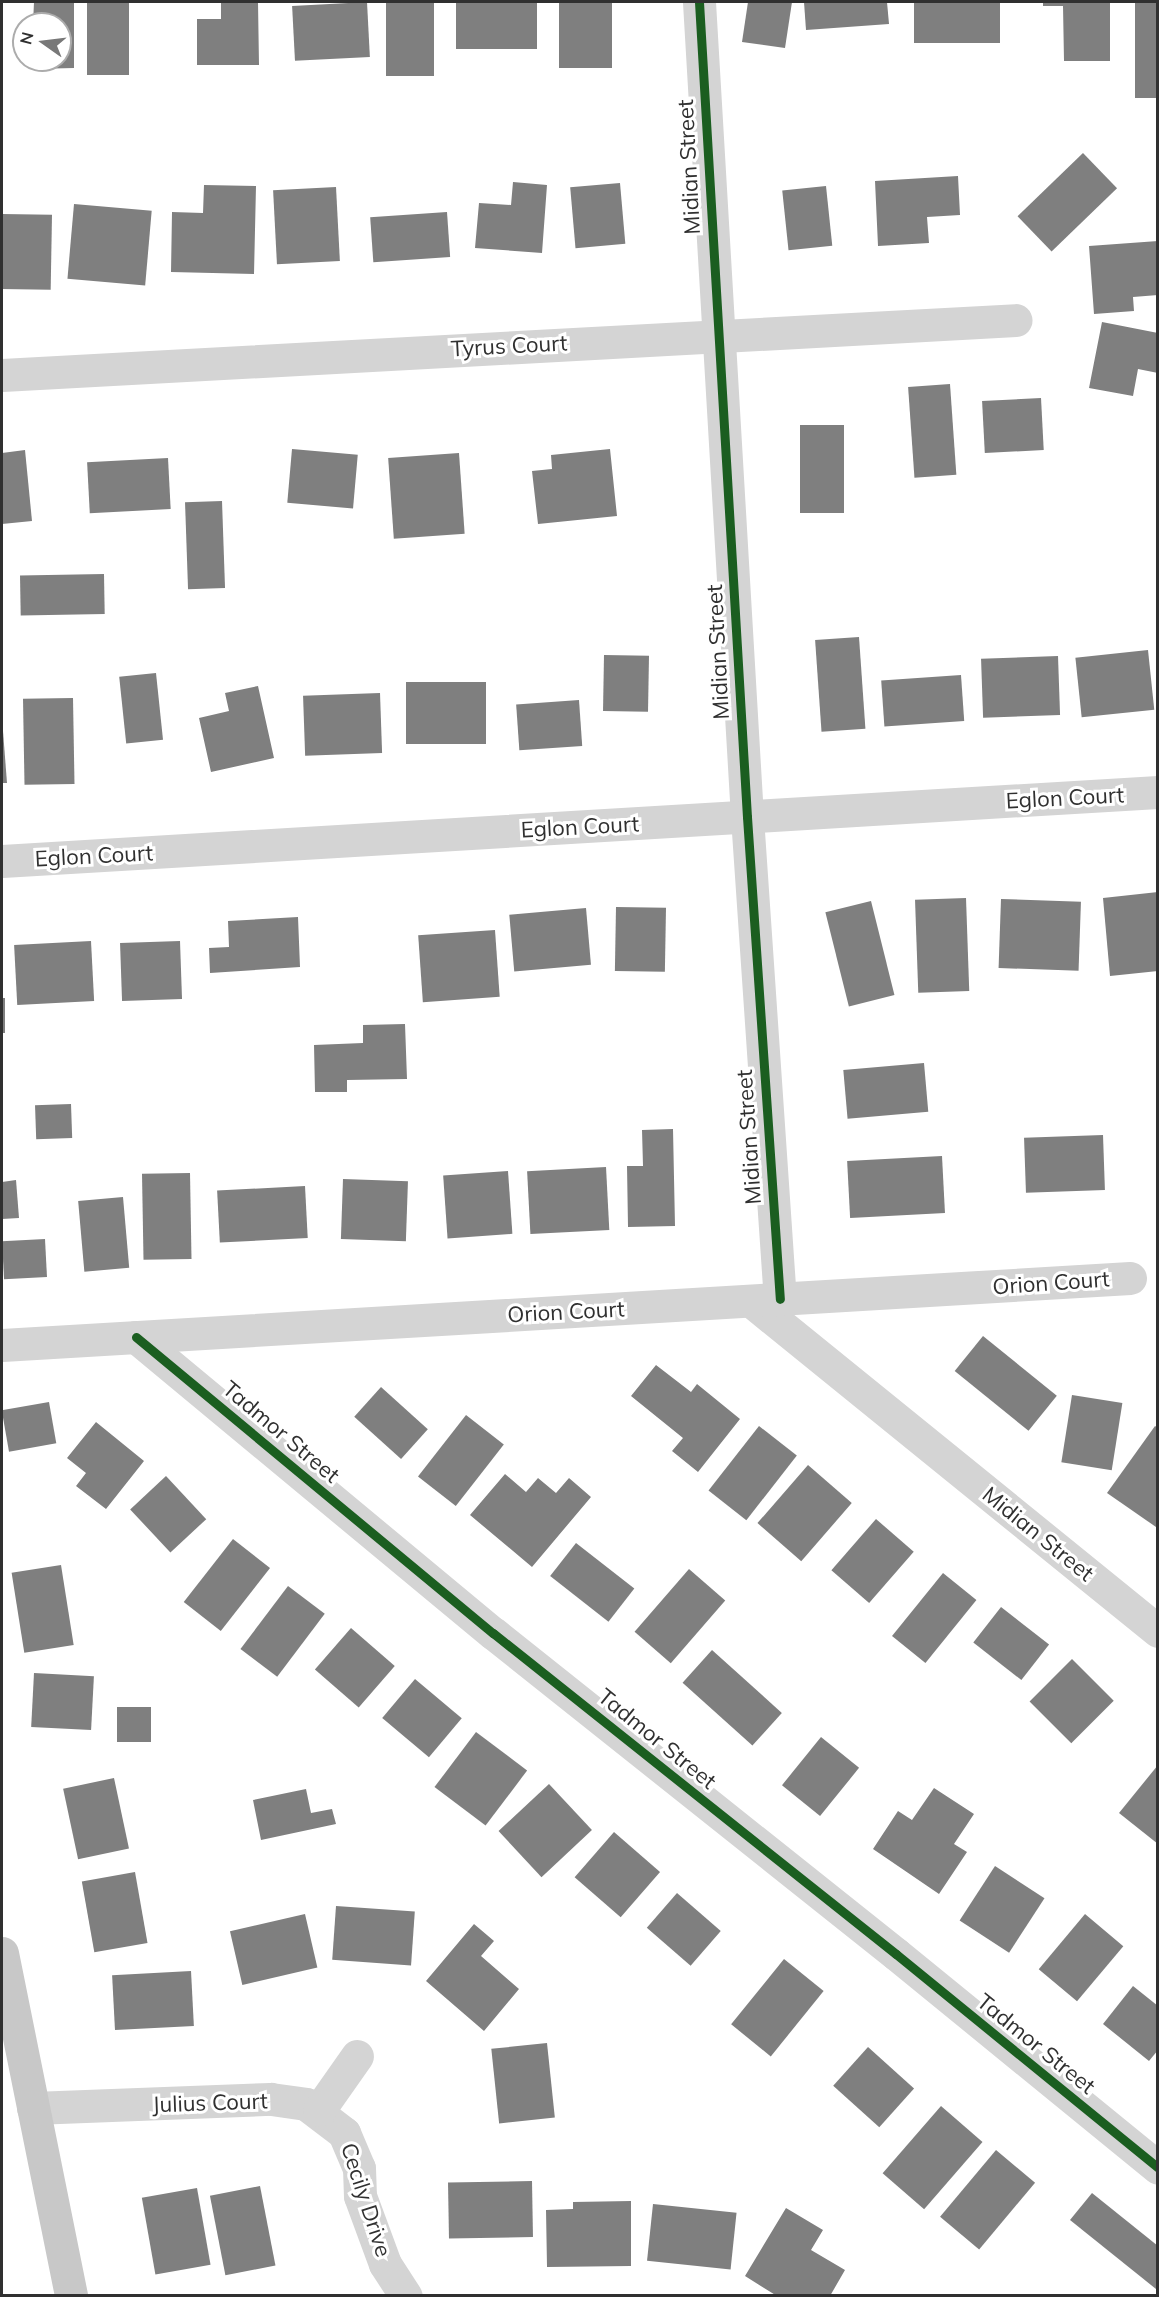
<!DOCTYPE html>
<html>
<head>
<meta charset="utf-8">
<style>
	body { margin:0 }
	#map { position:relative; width:1159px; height:2297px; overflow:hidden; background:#fff; font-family:Mulish,sans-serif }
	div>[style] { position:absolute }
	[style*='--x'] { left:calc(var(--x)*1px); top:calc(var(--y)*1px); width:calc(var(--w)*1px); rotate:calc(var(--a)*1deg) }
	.building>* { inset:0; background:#7f7f7f; transform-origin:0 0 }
	.minor>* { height:33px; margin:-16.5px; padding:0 16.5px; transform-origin:16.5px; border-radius:16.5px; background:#d4d4d4 }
	.major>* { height:33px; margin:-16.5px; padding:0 16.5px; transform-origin:16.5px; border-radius:16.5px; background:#c8c8c8 }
	.cycleway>* { height:9px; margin:-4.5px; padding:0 4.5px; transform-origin:4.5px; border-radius:4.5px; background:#1b5e20 }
	span { translate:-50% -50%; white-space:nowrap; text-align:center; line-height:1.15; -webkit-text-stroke:6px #fff; paint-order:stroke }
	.street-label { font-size:22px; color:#303030 }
	.frame { position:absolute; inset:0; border:3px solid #303030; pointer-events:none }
	.north { position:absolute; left:12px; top:12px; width:60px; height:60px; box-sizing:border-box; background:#fff; border:2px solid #acacac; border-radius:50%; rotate:284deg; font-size:16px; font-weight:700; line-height:24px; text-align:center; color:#303030 }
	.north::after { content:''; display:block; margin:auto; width:21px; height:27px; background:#787878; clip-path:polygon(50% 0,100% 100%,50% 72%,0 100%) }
</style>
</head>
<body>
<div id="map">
	<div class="building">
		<i style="clip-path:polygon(34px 2px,74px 2px,74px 68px,33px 69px,33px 60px,60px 60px,60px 24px,33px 24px)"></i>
		<i style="left:87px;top:2px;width:42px;height:73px"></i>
		<i style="clip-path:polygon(221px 2px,258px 2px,259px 65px,197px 65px,197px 19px,221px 19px)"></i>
		<i style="left:367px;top:2px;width:55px;height:75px;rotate:87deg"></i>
		<i style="left:386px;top:2px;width:48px;height:74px"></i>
		<i style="left:456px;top:2px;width:81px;height:47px"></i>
		<i style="left:559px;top:2px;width:53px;height:66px"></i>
		<i style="clip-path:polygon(748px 2px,792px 2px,785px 48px,742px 42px)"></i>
		<i style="clip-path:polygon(804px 2px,887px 2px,889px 24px,806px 30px)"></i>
		<i style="left:914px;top:2px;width:86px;height:41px"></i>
		<i style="clip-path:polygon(1043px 2px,1110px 2px,1110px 61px,1064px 61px,1063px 6px,1043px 6px)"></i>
		<i style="left:1135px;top:2px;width:23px;height:96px"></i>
		<i style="left:1083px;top:153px;width:49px;height:91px;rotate:46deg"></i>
		<i style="clip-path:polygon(958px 176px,960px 215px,927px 217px,929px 243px,878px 246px,875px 181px)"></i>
		<i style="clip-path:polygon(513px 182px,547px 185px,542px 253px,475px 248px,479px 203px,511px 205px)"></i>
		<i style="left:620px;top:183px;width:61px;height:50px;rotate:85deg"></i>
		<i style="clip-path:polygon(204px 185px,256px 186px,254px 274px,171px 272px,172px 212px,203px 213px)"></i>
		<i style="left:826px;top:186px;width:60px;height:44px;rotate:84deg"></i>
		<i style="left:336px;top:187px;width:74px;height:63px;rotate:87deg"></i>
		<i style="left:74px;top:204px;width:78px;height:75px;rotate:5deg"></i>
		<i style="left:447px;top:212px;width:45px;height:77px;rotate:86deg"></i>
		<i style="left:2px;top:214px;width:50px;height:75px;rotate:1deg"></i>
		<i style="clip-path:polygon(1158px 241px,1158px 295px,1133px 297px,1134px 311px,1094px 314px,1089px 246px)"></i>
		<i style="clip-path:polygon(1102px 322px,1158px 333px,1158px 373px,1138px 369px,1133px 396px,1089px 388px)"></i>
		<i style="left:950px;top:384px;width:91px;height:42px;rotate:86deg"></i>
		<i style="left:1041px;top:398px;width:52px;height:59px;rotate:87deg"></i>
		<i style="left:800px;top:425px;width:44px;height:88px"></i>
		<i style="left:292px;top:449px;width:66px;height:54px;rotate:5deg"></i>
		<i style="clip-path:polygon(610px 449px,617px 516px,538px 524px,532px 471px,552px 469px,551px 455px)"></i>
		<i style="clip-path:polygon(25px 450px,32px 521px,2px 524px,2px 453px)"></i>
		<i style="left:459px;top:453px;width:81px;height:71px;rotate:86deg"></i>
		<i style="left:168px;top:458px;width:51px;height:81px;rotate:87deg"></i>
		<i style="left:222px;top:501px;width:87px;height:37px;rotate:88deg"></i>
		<i style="left:104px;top:574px;width:40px;height:84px;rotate:89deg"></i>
		<i style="left:859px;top:637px;width:92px;height:44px;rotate:86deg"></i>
		<i style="left:1148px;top:650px;width:60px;height:73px;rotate:84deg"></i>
		<i style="left:604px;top:655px;width:45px;height:56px;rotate:1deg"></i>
		<i style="left:1058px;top:656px;width:59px;height:77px;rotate:88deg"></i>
		<i style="left:156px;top:673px;width:67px;height:37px;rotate:84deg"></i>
		<i style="left:961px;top:675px;width:46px;height:80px;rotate:86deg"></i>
		<i style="left:486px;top:682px;width:62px;height:80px;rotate:90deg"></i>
		<i style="clip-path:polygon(258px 686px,274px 758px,211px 772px,199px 718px,229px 711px,225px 693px)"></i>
		<i style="left:380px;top:693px;width:60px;height:77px;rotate:88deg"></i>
		<i style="left:73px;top:698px;width:86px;height:50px;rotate:89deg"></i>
		<i style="left:579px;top:700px;width:46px;height:63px;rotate:86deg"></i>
		<i style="clip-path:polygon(2px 718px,7px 783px,2px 783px)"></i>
		<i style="clip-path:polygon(1158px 892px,1158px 971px,1110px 976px,1103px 898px)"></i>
		<i style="left:966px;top:898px;width:93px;height:51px;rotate:88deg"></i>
		<i style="left:1001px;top:899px;width:80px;height:69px;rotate:2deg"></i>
		<i style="left:871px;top:901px;width:97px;height:47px;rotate:76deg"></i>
		<i style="left:616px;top:907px;width:50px;height:64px;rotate:1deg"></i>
		<i style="left:586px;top:908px;width:57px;height:77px;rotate:85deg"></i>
		<i style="clip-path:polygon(298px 917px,300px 967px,210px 973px,209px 948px,229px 947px,228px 921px)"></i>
		<i style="left:495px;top:930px;width:67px;height:77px;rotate:86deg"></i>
		<i style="left:91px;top:941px;width:60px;height:77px;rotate:87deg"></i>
		<i style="left:180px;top:941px;width:58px;height:60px;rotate:88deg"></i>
		<i style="left:2px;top:998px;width:3px;height:35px"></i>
		<i style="clip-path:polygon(405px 1024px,407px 1079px,347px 1080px,347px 1092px,315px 1092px,314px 1045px,363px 1043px,363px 1025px)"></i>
		<i style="left:924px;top:1063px;width:49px;height:81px;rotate:85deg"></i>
		<i style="left:71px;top:1104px;width:34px;height:36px;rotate:88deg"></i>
		<i style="clip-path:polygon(673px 1129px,675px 1226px,628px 1227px,627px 1166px,643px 1166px,642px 1130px)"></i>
		<i style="left:1103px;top:1135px;width:55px;height:79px;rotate:88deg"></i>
		<i style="left:942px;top:1156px;width:57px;height:95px;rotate:87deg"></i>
		<i style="left:606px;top:1167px;width:63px;height:79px;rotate:87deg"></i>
		<i style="left:508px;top:1171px;width:63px;height:65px;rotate:86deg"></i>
		<i style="left:190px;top:1173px;width:86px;height:48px;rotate:89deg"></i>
		<i style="left:343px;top:1179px;width:65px;height:60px;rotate:2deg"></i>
		<i style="clip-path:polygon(16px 1180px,19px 1218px,2px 1219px,2px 1182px)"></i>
		<i style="left:305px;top:1186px;width:52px;height:88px;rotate:87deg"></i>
		<i style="left:123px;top:1197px;width:71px;height:45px;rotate:85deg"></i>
		<i style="left:45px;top:1239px;width:38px;height:43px;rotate:87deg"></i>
		<i style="left:983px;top:1336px;width:95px;height:45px;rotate:39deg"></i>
		<i style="clip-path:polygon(656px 1365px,691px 1392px,697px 1384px,740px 1419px,698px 1472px,672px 1451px,683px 1438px,631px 1396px)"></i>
		<i style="left:381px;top:1387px;width:63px;height:40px;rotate:42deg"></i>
		<i style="left:1072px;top:1395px;width:51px;height:68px;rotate:9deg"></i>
		<i style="left:49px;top:1402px;width:42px;height:48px;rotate:80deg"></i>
		<i style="left:466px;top:1415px;width:48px;height:78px;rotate:38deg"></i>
		<i style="clip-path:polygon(96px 1422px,144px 1461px,106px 1509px,76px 1486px,86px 1473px,67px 1458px)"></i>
		<i style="left:759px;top:1426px;width:48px;height:82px;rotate:38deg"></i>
		<i style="clip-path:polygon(1155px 1426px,1158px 1428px,1156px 1527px,1107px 1493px)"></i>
		<i style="left:808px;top:1465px;width:58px;height:77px;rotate:41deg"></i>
		<i style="clip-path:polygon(505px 1474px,526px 1492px,538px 1478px,556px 1493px,569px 1478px,591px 1497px,532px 1567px,470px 1515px)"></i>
		<i style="left:166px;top:1476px;width:59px;height:49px;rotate:47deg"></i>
		<i style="left:876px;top:1519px;width:50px;height:68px;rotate:41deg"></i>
		<i style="left:233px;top:1539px;width:47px;height:80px;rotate:38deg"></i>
		<i style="left:576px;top:1543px;width:74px;height:42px;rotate:38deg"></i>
		<i style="left:61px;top:1565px;width:81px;height:50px;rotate:81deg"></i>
		<i style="left:689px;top:1569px;width:48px;height:83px;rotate:41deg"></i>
		<i style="left:943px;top:1573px;width:43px;height:81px;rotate:39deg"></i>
		<i style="left:288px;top:1586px;width:46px;height:79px;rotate:37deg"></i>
		<i style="left:1001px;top:1607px;width:61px;height:45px;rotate:38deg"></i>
		<i style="left:351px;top:1628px;width:58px;height:55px;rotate:41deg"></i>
		<i style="left:712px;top:1650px;width:94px;height:44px;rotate:42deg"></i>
		<i style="left:1072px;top:1659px;width:59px;height:60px;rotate:45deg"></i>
		<i style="left:34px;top:1673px;width:60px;height:54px;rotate:3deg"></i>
		<i style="left:415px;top:1679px;width:61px;height:51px;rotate:40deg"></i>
		<i style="left:117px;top:1707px;width:34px;height:35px"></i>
		<i style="left:476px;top:1732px;width:64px;height:69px;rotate:37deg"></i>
		<i style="left:821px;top:1737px;width:49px;height:62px;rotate:39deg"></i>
		<i style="clip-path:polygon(1158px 1765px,1158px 1844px,1119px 1813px)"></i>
		<i style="left:114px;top:1778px;width:72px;height:52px;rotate:78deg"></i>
		<i style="left:549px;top:1784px;width:63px;height:69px;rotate:47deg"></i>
		<i style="clip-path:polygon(934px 1788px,974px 1814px,954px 1844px,967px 1852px,939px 1894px,873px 1849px,898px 1811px,912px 1820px)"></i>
		<i style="clip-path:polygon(306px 1789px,311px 1813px,332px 1809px,336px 1824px,261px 1840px,253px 1800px)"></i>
		<i style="left:614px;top:1832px;width:61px;height:60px;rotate:41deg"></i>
		<i style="left:995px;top:1866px;width:59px;height:65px;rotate:33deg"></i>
		<i style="left:135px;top:1872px;width:72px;height:54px;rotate:80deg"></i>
		<i style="left:677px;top:1893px;width:58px;height:46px;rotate:41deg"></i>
		<i style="left:336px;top:1906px;width:79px;height:54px;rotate:4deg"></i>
		<i style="left:305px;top:1914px;width:55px;height:77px;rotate:77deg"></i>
		<i style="left:1085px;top:1914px;width:50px;height:72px;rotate:40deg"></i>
		<i style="clip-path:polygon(474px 1924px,494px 1941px,481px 1956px,519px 1989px,484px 2031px,426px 1981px)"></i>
		<i style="left:784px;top:1959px;width:51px;height:84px;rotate:39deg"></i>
		<i style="left:191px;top:1971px;width:55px;height:79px;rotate:87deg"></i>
		<i style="clip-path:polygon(1133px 1986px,1158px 2006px,1158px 2050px,1149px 2061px,1103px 2024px)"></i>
		<i style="left:547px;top:2043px;width:75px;height:56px;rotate:84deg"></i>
		<i style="left:868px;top:2047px;width:62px;height:52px;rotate:42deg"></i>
		<i style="left:941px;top:2106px;width:55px;height:89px;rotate:41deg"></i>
		<i style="left:996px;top:2150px;width:51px;height:87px;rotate:40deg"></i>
		<i style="left:532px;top:2181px;width:56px;height:84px;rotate:89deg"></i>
		<i style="left:260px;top:2186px;width:81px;height:51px;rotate:79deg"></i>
		<i style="left:197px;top:2188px;width:78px;height:56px;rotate:80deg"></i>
		<i style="clip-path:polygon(1092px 2193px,1158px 2246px,1156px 2289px,1070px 2220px)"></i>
		<i style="clip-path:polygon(631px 2201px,631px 2266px,547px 2267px,546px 2210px,573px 2209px,573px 2202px)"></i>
		<i style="left:653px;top:2204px;width:84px;height:57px;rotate:6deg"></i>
		<i style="clip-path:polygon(786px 2208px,823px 2230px,811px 2250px,845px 2270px,830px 2296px,777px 2296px,745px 2276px)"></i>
	</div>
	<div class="minor">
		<i style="--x:699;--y:2;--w:816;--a:86.63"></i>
		<i style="--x:747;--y:817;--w:483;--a:86.1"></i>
		<i style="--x:2;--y:375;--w:1015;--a:-3.1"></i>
		<i style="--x:2;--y:861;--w:1158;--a:-3.42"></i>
		<i style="--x:751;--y:1301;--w:524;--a:39.04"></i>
		<i style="--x:136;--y:1337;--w:464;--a:39.7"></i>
		<i style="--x:493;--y:1633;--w:515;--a:38.54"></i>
		<i style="--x:896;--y:1954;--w:338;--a:39.2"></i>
		<i style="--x:2;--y:1345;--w:1130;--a:-3.4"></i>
		<i style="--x:33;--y:2108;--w:238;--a:-2.2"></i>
		<i style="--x:271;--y:2099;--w:35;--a:8"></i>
		<i style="--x:306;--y:2104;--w:48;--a:37.3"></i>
		<i style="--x:344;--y:2133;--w:38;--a:67"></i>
		<i style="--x:359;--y:2168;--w:28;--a:88"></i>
		<i style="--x:360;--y:2196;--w:72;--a:69.8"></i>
		<i style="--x:385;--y:2264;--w:38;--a:57"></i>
		<i style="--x:319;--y:2110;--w:66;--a:-54.9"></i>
	</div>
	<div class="major">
		<i style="--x:2;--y:1953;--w:350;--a:78.6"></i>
	</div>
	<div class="cycleway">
		<i style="--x:699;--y:2;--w:816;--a:86.63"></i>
		<i style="--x:747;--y:817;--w:483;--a:86.1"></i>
		<i style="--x:136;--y:1337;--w:464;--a:39.7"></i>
		<i style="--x:493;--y:1633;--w:515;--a:38.54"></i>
		<i style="--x:896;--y:1954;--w:338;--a:39.2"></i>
	</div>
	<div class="street-label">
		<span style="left:689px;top:167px;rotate:-93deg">Midian Street</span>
		<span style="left:509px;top:346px;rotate:-3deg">Tyrus Court</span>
		<span style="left:718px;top:652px;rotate:-93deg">Midian Street</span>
		<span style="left:1065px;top:798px;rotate:-3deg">Eglon Court</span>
		<span style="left:580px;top:827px;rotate:-3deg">Eglon Court</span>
		<span style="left:94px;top:856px;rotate:-3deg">Eglon Court</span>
		<span style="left:749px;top:1137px;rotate:-94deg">Midian Street</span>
		<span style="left:1051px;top:1283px;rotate:-4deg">Orion Court</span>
		<span style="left:566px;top:1312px;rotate:-3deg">Orion Court</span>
		<span style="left:281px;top:1432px;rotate:40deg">Tadmor Street</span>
		<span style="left:1038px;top:1534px;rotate:39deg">Midian Street</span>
		<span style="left:657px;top:1739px;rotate:39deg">Tadmor Street</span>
		<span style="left:1036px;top:2044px;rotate:39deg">Tadmor Street</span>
		<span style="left:210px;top:2103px;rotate:-2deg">Julius Court</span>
		<span style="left:366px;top:2200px;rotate:72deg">Cecily Drive</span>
	</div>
	<div class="frame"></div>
	<div class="north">N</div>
</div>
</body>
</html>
